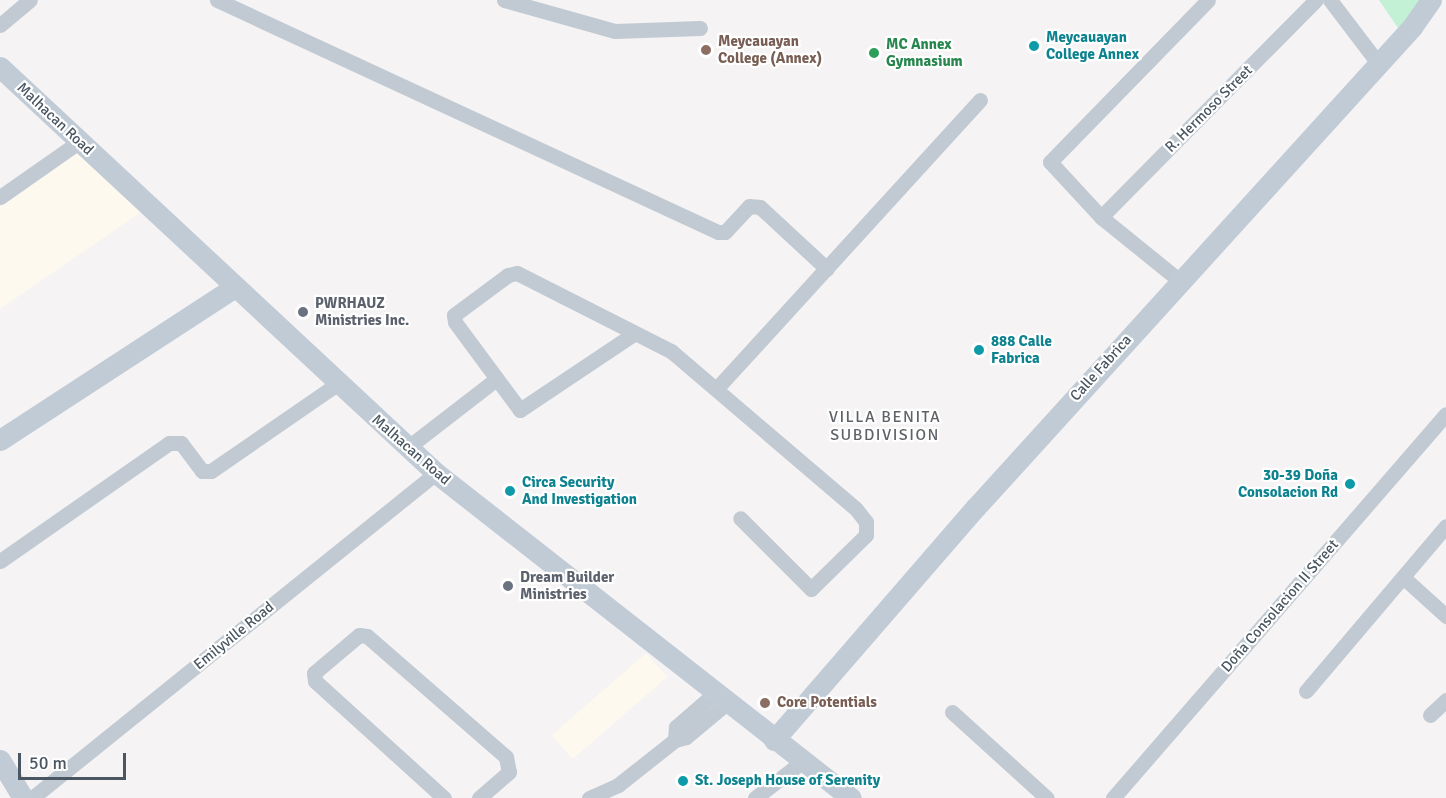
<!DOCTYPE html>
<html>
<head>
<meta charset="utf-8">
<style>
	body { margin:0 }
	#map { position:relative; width:1446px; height:798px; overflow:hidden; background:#f5f3f3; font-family:Signika,sans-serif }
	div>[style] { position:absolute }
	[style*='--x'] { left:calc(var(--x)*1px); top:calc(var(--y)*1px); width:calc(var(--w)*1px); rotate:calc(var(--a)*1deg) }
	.commercial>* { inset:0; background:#fdf9ef; transform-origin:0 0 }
	.green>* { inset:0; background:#c3f1d5 }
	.street>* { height:15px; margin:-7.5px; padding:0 7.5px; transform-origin:7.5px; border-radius:7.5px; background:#c1cad2 }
	.secondary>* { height:21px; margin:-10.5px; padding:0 10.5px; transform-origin:10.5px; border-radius:10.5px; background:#c1cbd6 }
	.dots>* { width:16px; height:16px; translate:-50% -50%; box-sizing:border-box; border:3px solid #fff; border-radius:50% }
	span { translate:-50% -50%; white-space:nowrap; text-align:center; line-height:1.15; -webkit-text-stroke:4.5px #fff; paint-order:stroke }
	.culture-label { font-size:15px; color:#0d838f; font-weight:700 }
	.left { translate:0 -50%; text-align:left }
	.right { translate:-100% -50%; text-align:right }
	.education-label { font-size:15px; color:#785e54; font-weight:700 }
	.leisure-label { font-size:15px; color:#27864d; font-weight:700 }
	.street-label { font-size:15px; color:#4a5661 }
	.worship-label { font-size:15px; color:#5b616d; font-weight:700 }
	.neighbourhood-label { font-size:16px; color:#5f6368; letter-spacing:1.5px }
	.scale { position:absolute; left:18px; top:753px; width:108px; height:27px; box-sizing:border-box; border:3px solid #4a5661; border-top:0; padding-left:8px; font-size:18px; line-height:21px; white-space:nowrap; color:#4a5661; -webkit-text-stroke:4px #fff; paint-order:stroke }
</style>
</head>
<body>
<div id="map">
	<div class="commercial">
		<i style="clip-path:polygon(77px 153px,141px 212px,0 309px,0 207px)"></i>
		<i style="left:646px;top:653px;width:32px;height:125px;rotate:49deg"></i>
	</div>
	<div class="green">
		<i style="clip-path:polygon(1379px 0,1423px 0,1400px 31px)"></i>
	</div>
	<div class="street">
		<i style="--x:217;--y:0;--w:552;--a:24.85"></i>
		<i style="--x:718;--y:232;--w:7;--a:0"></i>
		<i style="--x:725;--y:232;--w:35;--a:-47"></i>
		<i style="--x:749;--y:206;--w:11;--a:5"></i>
		<i style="--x:760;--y:207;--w:91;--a:42.8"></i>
		<i style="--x:504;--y:0;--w:115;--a:15.6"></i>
		<i style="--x:615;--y:31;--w:85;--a:-2"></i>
		<i style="--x:1330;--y:0;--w:79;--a:52.7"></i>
		<i style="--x:0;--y:25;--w:39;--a:-40"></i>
		<i style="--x:0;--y:197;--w:98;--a:-35"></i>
		<i style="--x:1101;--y:217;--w:305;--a:-45.3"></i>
		<i style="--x:1180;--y:281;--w:102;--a:-141"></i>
		<i style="--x:1101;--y:217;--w:75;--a:-132.8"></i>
		<i style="--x:1050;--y:162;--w:226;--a:-45.7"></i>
		<i style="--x:632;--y:335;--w:135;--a:146.2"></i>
		<i style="--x:520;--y:410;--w:109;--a:-126.5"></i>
		<i style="--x:455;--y:322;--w:7;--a:-98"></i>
		<i style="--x:454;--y:315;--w:67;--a:-36.5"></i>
		<i style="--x:508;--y:275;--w:9;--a:-13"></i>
		<i style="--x:517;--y:273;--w:173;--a:26.9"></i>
		<i style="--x:671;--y:351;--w:243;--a:40.5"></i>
		<i style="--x:856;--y:509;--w:16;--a:52"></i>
		<i style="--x:866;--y:522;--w:13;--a:90"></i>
		<i style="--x:866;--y:535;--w:77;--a:135.5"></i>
		<i style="--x:811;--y:589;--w:100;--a:-135"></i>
		<i style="--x:717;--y:388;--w:390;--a:-47.6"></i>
		<i style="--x:407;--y:448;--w:111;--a:-37.7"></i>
		<i style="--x:0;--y:561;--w:206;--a:-34.9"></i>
		<i style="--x:169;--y:443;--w:12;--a:0"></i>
		<i style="--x:181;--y:443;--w:35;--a:53"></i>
		<i style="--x:202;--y:471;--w:9;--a:0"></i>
		<i style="--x:211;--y:471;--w:153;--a:-34.6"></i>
		<i style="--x:1404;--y:578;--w:57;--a:42.1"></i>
		<i style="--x:1306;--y:691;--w:216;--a:-49.7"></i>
		<i style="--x:952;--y:712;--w:128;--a:42.2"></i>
		<i style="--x:1430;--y:715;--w:22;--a:-43"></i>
		<i style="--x:675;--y:740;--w:13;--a:-86"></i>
		<i style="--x:676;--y:727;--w:52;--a:-41.1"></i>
		<i style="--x:32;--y:798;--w:518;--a:-38.82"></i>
		<i style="--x:444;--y:798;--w:174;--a:-137.8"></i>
		<i style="--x:315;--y:681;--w:8;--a:-97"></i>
		<i style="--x:314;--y:673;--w:59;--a:-40.2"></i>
		<i style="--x:359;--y:635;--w:8;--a:7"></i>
		<i style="--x:367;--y:636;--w:184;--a:41"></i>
		<i style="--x:506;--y:757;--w:15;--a:79"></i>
		<i style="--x:509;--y:772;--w:40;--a:139"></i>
		<i style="--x:589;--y:798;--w:32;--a:-24"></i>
		<i style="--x:618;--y:785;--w:73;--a:-38.3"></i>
		<i style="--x:675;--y:740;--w:11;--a:-15"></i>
		<i style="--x:686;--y:737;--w:55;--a:-39.8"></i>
		<i style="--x:755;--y:798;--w:61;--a:-37.6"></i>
		<i style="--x:1113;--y:798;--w:508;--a:-49.07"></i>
	</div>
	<div class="secondary">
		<i style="--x:0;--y:67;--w:596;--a:42.96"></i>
		<i style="--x:436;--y:473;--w:527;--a:38.07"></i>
		<i style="--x:0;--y:440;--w:280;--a:-33.1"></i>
		<i style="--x:774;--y:740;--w:308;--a:-49.1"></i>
		<i style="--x:976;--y:507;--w:648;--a:-47.75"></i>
		<i style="--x:1412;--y:27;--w:33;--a:-55"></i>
		<i style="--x:0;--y:760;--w:44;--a:58.8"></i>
	</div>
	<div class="dots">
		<i style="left:1034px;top:46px;background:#0f9aa8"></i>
		<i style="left:706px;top:50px;background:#8d6e63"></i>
		<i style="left:874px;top:53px;background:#2e9e5b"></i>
		<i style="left:303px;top:312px;background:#6b7280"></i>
		<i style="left:979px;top:350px;background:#0f9aa8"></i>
		<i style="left:1350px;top:484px;background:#0f9aa8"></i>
		<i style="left:510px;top:491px;background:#0f9aa8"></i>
		<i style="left:508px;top:586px;background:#6b7280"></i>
		<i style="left:765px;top:703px;background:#8d6e63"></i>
		<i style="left:683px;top:781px;background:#0f9aa8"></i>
	</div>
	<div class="culture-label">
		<span class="left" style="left:1046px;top:46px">Meycauayan<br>College Annex</span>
		<span class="left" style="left:991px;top:350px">888 Calle<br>Fabrica</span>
		<span class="right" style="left:1338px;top:484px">30-39 Doña<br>Consolacion Rd</span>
		<span class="left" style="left:522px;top:491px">Circa Security<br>And Investigation</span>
		<span class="left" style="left:695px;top:781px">St. Joseph House of Serenity</span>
	</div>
	<div class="education-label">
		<span class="left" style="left:718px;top:50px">Meycauayan<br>College (Annex)</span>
		<span class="left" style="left:777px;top:703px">Core Potentials</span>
	</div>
	<div class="leisure-label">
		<span class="left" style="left:886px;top:53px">MC Annex<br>Gymnasium</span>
	</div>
	<div class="street-label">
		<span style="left:1209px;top:109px;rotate:-45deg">R. Hermoso Street</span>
		<span style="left:55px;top:119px;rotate:43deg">Malhacan Road</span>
		<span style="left:1101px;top:368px;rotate:-48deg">Calle Fabrica</span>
		<span style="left:411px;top:450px;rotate:41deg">Malhacan Road</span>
		<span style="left:1280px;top:606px;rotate:-49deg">Doña Consolacion II Street</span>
		<span style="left:234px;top:636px;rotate:-39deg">Emilyville Road</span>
	</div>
	<div class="worship-label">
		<span class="left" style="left:315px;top:312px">PWRHAUZ<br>Ministries Inc.</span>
		<span class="left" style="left:520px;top:586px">Dream Builder<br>Ministries</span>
	</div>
	<div class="neighbourhood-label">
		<span style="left:885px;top:426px">VILLA BENITA<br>SUBDIVISION</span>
	</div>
	<div class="scale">50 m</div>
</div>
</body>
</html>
